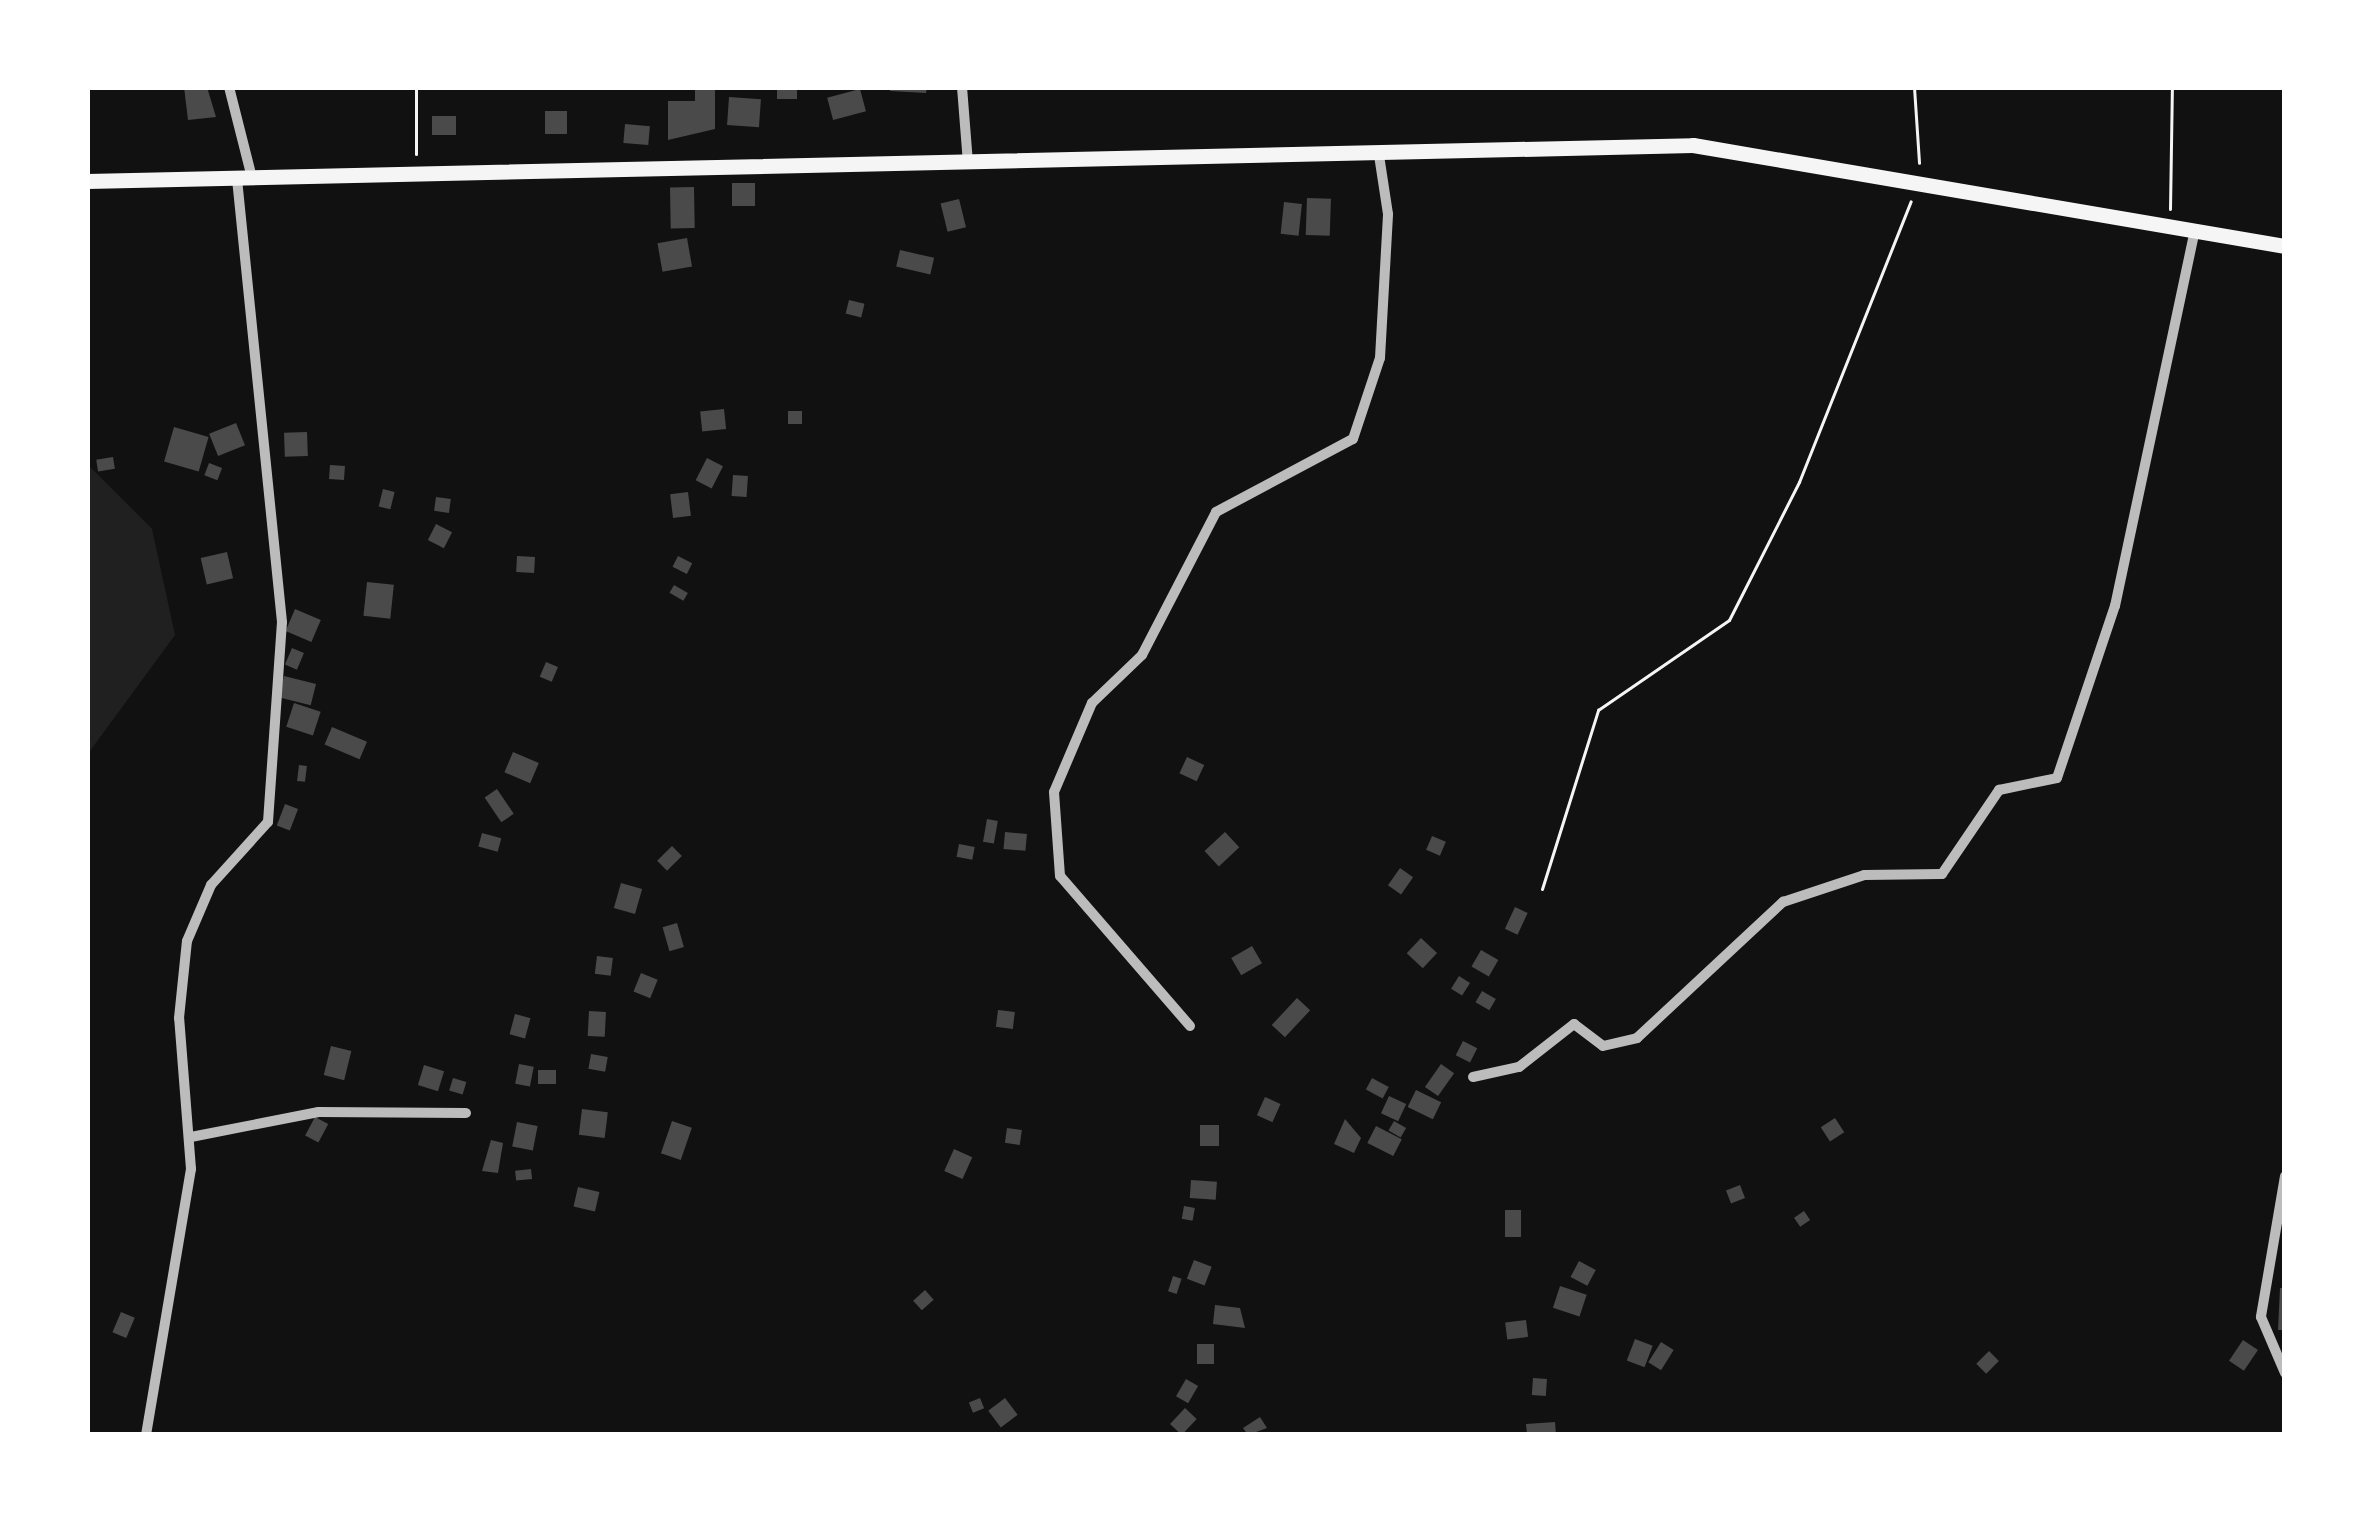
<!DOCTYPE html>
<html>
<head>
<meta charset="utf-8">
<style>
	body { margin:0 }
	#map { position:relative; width:2372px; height:1522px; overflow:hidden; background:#111; font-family:Signika,sans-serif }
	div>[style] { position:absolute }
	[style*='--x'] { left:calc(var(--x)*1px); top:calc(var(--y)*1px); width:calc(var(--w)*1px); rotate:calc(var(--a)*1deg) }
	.green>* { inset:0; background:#202020 }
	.building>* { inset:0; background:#4a4a4a; transform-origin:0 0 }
	.path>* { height:3px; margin:-1.5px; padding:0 1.5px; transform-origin:1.5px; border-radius:1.5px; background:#f5f5f5 }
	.minor>* { height:10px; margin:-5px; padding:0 5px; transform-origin:5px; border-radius:5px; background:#bcbcbc }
	.secondary>* { height:15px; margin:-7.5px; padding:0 7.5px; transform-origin:7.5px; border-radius:7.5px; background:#f5f5f5 }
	span { translate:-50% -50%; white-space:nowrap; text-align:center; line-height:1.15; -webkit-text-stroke:9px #fff; paint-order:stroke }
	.frame { position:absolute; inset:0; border:90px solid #fff; pointer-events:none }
</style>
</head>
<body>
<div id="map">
	<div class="green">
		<i style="clip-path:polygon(87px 464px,152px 529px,175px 635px,87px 755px)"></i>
	</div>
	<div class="building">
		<i style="clip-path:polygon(184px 87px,207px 87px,216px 117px,188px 120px)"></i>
		<i style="left:777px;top:87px;width:20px;height:12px"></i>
		<i style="clip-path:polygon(890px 87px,927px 87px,926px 93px,890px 91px)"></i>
		<i style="clip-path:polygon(695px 89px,715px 89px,715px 129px,668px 140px,668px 101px,695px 101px)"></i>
		<i style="left:860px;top:89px;width:23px;height:34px;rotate:75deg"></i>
		<i style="left:729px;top:97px;width:32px;height:28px;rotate:4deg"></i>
		<i style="left:545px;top:111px;width:22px;height:23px"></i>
		<i style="left:432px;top:116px;width:24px;height:19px"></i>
		<i style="left:625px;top:124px;width:25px;height:19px;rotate:5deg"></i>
		<i style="left:732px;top:183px;width:23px;height:23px"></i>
		<i style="left:694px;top:187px;width:41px;height:24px;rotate:89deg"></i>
		<i style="left:1307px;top:198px;width:24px;height:37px;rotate:2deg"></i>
		<i style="left:959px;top:199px;width:29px;height:19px;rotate:76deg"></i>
		<i style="left:1284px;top:202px;width:18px;height:32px;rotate:6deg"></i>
		<i style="left:687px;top:238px;width:29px;height:30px;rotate:80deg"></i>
		<i style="left:900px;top:250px;width:35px;height:17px;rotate:13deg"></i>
		<i style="left:849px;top:300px;width:16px;height:14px;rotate:14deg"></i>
		<i style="left:724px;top:409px;width:20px;height:24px;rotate:84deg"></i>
		<i style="left:788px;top:411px;width:14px;height:13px"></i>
		<i style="left:236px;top:423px;width:24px;height:29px;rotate:68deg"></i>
		<i style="left:174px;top:427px;width:36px;height:36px;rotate:16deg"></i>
		<i style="left:307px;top:432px;width:24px;height:23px;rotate:88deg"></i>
		<i style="left:113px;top:457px;width:12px;height:17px;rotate:81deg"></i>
		<i style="left:707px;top:458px;width:18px;height:25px;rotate:27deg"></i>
		<i style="left:209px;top:463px;width:14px;height:13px;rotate:21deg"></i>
		<i style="left:330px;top:465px;width:15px;height:14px;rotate:4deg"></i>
		<i style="left:733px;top:475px;width:15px;height:21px;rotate:4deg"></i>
		<i style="left:383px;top:489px;width:12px;height:18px;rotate:14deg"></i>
		<i style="left:688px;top:492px;width:24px;height:18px;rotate:83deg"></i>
		<i style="left:436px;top:497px;width:15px;height:14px;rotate:8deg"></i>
		<i style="left:436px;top:524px;width:18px;height:18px;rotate:27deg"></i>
		<i style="left:227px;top:552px;width:27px;height:27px;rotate:77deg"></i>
		<i style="left:517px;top:556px;width:18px;height:16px;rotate:3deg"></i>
		<i style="left:678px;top:556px;width:16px;height:12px;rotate:27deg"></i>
		<i style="left:367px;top:582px;width:27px;height:34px;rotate:6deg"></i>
		<i style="left:674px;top:585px;width:16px;height:9px;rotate:30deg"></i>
		<i style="left:295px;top:609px;width:28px;height:24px;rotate:23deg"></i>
		<i style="left:292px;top:648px;width:13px;height:18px;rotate:23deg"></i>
		<i style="left:546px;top:662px;width:13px;height:16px;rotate:23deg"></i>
		<i style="left:284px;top:676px;width:33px;height:22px;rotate:14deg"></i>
		<i style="left:294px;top:703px;width:28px;height:25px;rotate:18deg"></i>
		<i style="left:332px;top:727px;width:38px;height:19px;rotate:23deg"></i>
		<i style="left:513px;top:752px;width:28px;height:22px;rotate:23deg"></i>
		<i style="left:1187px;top:757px;width:19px;height:18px;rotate:25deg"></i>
		<i style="left:299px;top:765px;width:8px;height:16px;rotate:7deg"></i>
		<i style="left:497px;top:789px;width:30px;height:15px;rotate:56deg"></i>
		<i style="left:285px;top:804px;width:14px;height:23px;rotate:21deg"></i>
		<i style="left:987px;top:819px;width:11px;height:23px;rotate:10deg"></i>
		<i style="left:1005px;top:832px;width:22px;height:17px;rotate:5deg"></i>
		<i style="left:1225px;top:832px;width:21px;height:28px;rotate:47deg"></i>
		<i style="left:482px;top:833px;width:20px;height:14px;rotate:15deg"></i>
		<i style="left:1432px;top:836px;width:15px;height:15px;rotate:23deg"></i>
		<i style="left:959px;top:844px;width:16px;height:13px;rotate:11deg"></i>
		<i style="left:672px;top:846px;width:14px;height:21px;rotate:45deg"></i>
		<i style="left:1400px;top:868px;width:16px;height:21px;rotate:35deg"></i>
		<i style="left:621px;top:883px;width:22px;height:26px;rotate:16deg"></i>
		<i style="left:1515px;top:907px;width:14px;height:24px;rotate:25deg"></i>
		<i style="left:677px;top:923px;width:25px;height:15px;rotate:74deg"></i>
		<i style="left:1421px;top:938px;width:22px;height:21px;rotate:43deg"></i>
		<i style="left:1252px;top:946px;width:20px;height:24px;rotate:60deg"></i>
		<i style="left:1481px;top:950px;width:20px;height:19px;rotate:30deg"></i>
		<i style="left:597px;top:956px;width:16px;height:18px;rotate:7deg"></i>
		<i style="left:641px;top:973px;width:18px;height:20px;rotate:22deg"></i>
		<i style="left:1459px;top:976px;width:13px;height:15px;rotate:32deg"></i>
		<i style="left:1482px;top:991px;width:16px;height:13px;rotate:30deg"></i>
		<i style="left:1297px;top:998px;width:18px;height:37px;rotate:43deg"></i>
		<i style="left:998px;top:1010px;width:17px;height:17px;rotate:7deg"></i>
		<i style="left:589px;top:1011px;width:17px;height:25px;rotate:3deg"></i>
		<i style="left:515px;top:1014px;width:16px;height:21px;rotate:15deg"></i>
		<i style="left:1463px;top:1041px;width:16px;height:16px;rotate:27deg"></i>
		<i style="left:331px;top:1046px;width:21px;height:30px;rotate:14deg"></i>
		<i style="left:591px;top:1054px;width:17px;height:15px;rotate:10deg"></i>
		<i style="left:519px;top:1064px;width:15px;height:20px;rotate:11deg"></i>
		<i style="left:1441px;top:1064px;width:16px;height:28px;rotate:35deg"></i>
		<i style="left:424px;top:1065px;width:21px;height:21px;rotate:17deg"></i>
		<i style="left:538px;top:1070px;width:18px;height:14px"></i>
		<i style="left:453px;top:1078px;width:14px;height:13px;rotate:17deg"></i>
		<i style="left:1372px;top:1078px;width:19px;height:13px;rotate:28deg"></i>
		<i style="left:1416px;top:1090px;width:28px;height:19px;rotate:26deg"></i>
		<i style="left:1389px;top:1096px;width:19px;height:19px;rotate:25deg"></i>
		<i style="left:1265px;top:1097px;width:17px;height:20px;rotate:24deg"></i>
		<i style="left:582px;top:1109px;width:26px;height:26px;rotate:7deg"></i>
		<i style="left:315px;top:1117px;width:15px;height:21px;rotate:28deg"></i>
		<i style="left:1835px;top:1118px;width:17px;height:17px;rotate:57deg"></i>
		<i style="clip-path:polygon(1345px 1119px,1361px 1138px,1354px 1153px,1334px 1144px)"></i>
		<i style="left:672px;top:1121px;width:21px;height:34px;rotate:19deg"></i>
		<i style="left:1394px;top:1121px;width:14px;height:11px;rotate:30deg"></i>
		<i style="left:517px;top:1122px;width:21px;height:25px;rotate:11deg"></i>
		<i style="left:1200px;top:1125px;width:19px;height:21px"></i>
		<i style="left:1376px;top:1126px;width:29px;height:19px;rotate:27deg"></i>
		<i style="left:1007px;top:1128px;width:15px;height:15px;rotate:8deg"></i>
		<i style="clip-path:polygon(491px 1140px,503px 1143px,498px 1173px,482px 1171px)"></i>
		<i style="left:954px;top:1149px;width:20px;height:24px;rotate:24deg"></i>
		<i style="left:531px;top:1169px;width:10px;height:16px;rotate:84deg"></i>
		<i style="left:1191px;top:1180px;width:26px;height:18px;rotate:4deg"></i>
		<i style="left:1740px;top:1185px;width:14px;height:15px;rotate:69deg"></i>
		<i style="left:578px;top:1187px;width:22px;height:20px;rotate:13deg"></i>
		<i style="left:1184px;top:1206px;width:11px;height:13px;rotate:10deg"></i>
		<i style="left:1505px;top:1210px;width:16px;height:27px"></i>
		<i style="left:1804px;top:1211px;width:11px;height:12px;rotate:56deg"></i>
		<i style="left:1194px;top:1260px;width:19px;height:20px;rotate:21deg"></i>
		<i style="left:1579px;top:1261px;width:19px;height:18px;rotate:28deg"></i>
		<i style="left:1173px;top:1276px;width:9px;height:16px;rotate:18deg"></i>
		<i style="left:1560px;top:1286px;width:28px;height:23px;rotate:18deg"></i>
		<i style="clip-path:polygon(2280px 1288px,2285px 1288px,2285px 1330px,2278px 1330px)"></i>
		<i style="left:925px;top:1290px;width:13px;height:16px;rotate:48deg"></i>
		<i style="clip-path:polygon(1215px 1305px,1240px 1308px,1245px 1328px,1213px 1324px)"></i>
		<i style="left:121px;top:1312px;width:15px;height:22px;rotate:23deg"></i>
		<i style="left:1526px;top:1320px;width:17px;height:21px;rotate:83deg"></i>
		<i style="left:1635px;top:1339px;width:19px;height:23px;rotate:21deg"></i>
		<i style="left:2243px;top:1340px;width:18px;height:25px;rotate:34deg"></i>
		<i style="left:1661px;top:1342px;width:15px;height:24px;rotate:32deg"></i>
		<i style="left:1197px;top:1344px;width:17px;height:20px"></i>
		<i style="left:1989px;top:1351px;width:14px;height:18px;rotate:45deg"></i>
		<i style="left:1533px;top:1378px;width:14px;height:17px;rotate:4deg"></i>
		<i style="left:1186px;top:1379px;width:14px;height:20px;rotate:30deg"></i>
		<i style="left:980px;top:1398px;width:11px;height:12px;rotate:68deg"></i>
		<i style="left:1005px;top:1398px;width:21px;height:21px;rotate:53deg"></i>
		<i style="left:1185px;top:1408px;width:16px;height:22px;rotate:43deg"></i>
		<i style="clip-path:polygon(1260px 1417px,1267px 1428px,1248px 1435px,1243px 1428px)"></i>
		<i style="clip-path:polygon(1555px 1422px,1556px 1435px,1527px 1435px,1526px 1424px)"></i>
	</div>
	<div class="path">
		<i style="--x:1914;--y:87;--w:76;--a:86.2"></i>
		<i style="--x:416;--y:154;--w:67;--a:-90"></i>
		<i style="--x:2170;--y:209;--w:122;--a:-89.1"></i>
		<i style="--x:1542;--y:889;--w:188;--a:-72.6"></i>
		<i style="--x:1598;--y:710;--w:159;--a:-34.5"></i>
		<i style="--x:1729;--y:620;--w:155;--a:-63.1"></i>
		<i style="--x:1799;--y:482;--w:302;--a:-68.3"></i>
	</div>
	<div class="minor">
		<i style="--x:229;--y:87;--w:94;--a:75.8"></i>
		<i style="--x:962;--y:87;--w:77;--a:85.5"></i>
		<i style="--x:1190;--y:1026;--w:198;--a:-130.9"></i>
		<i style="--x:1060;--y:876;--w:84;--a:-94.1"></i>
		<i style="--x:1054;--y:792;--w:97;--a:-66.9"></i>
		<i style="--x:1092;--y:703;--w:69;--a:-43.8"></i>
		<i style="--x:1142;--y:655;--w:161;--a:-62.6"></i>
		<i style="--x:1216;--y:512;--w:155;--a:-28.1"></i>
		<i style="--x:1353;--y:439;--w:85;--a:-71.6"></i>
		<i style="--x:1380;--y:358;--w:144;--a:-86.8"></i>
		<i style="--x:1388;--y:214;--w:60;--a:-98.7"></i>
		<i style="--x:1473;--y:1077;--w:47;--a:-12.3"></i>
		<i style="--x:1519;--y:1067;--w:70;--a:-38"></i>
		<i style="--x:1574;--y:1024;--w:36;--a:37"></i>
		<i style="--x:1603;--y:1046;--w:35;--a:-13"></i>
		<i style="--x:1637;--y:1038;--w:200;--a:-43"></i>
		<i style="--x:1783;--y:902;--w:85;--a:-18.4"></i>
		<i style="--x:1864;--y:875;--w:78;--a:-0.7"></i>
		<i style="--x:1942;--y:874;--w:102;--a:-55.8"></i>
		<i style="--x:1999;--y:790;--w:59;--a:-11.7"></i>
		<i style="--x:2057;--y:778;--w:182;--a:-71.4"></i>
		<i style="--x:2115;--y:606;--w:381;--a:-78"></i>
		<i style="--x:191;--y:1137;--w:130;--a:-11.1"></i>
		<i style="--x:319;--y:1112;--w:147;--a:0.4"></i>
		<i style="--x:2285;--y:1176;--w:143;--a:99.7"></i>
		<i style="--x:2261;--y:1317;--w:61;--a:66.8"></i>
		<i style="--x:146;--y:1435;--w:270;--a:-80.4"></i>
		<i style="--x:191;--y:1169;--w:151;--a:-94.5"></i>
		<i style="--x:179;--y:1018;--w:77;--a:-84.1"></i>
		<i style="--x:187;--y:941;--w:61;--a:-66.8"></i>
		<i style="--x:211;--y:885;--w:85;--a:-47.9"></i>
		<i style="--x:268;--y:822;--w:200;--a:-86"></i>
		<i style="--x:282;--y:622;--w:446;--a:-95.8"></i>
	</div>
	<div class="secondary">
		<i style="--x:87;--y:181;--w:1606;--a:-1.28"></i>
		<i style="--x:1693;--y:145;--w:601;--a:9.68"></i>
	</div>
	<div class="frame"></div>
</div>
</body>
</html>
